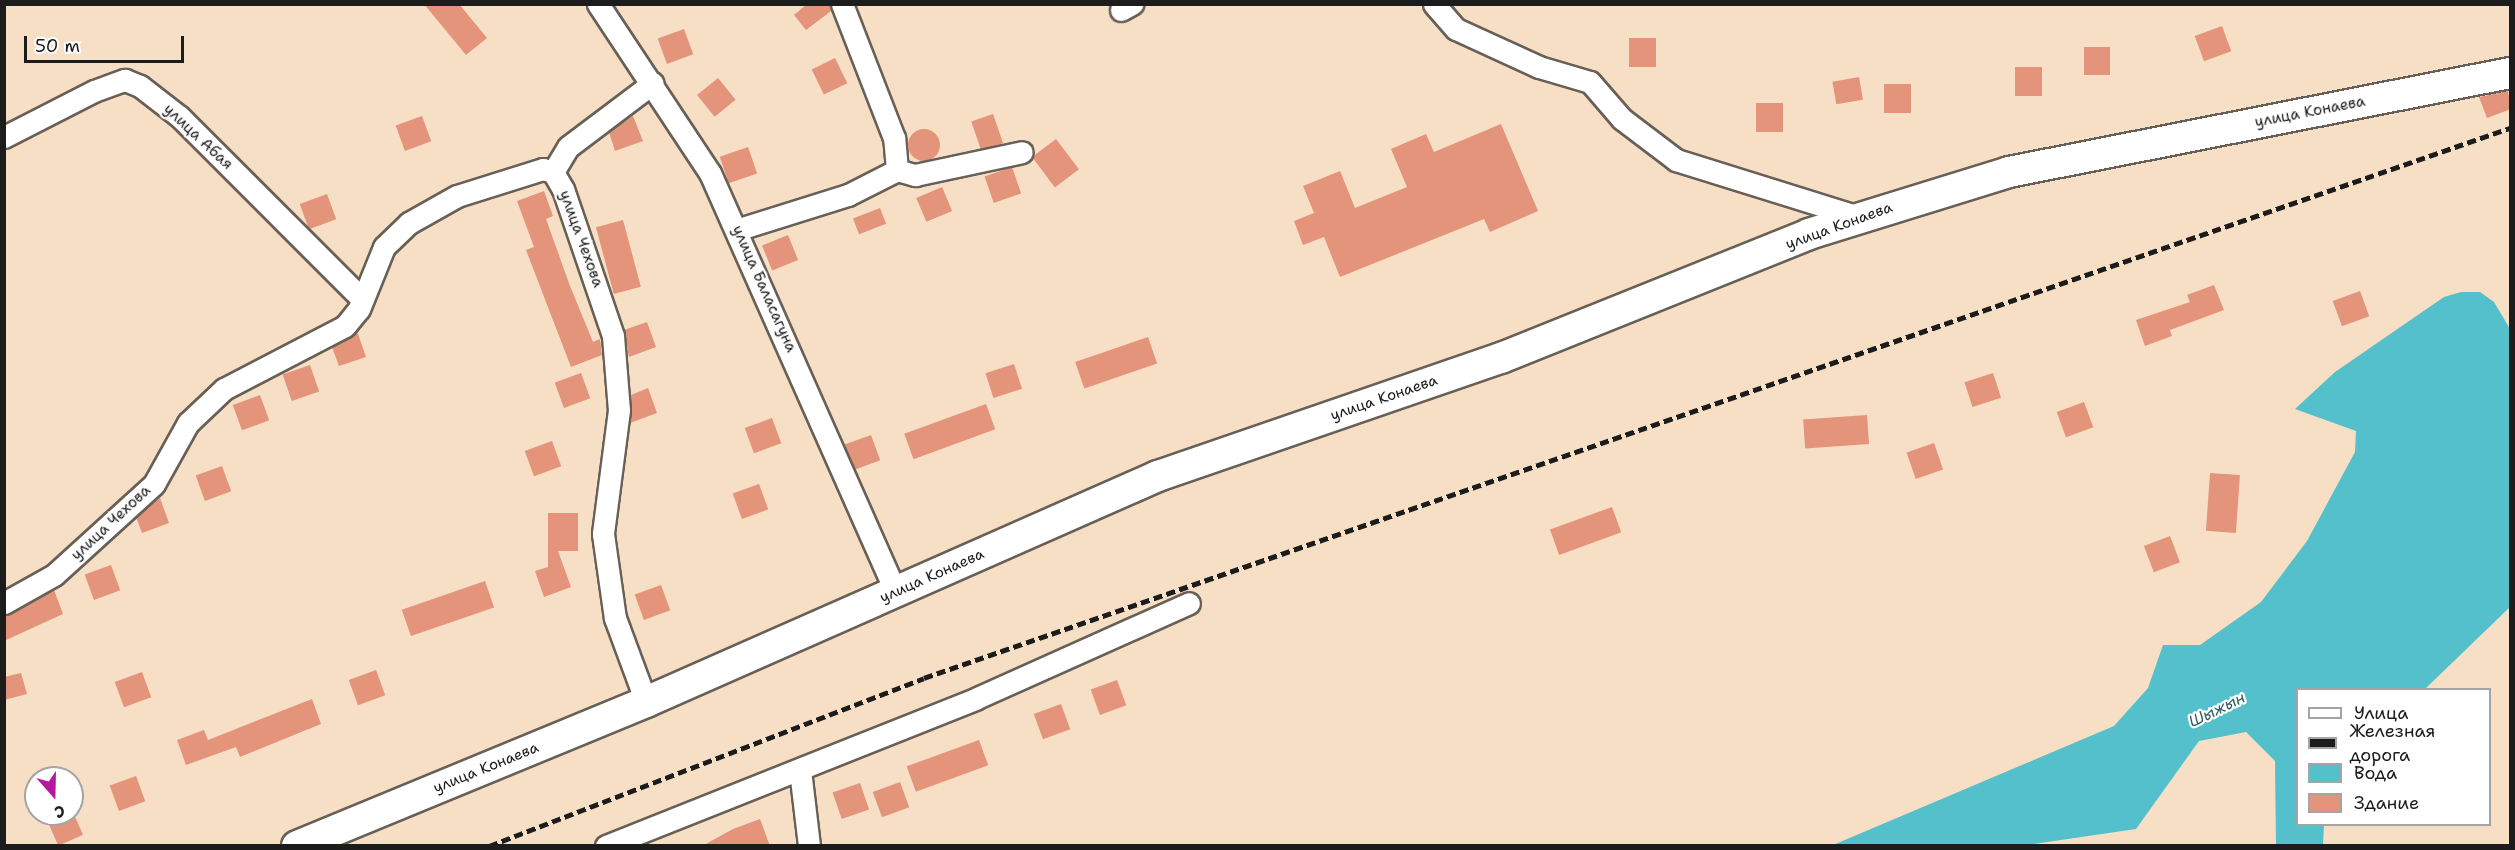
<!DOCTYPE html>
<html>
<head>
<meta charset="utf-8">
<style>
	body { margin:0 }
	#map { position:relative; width:2515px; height:850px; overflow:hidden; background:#f6dfc5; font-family:"Shantell Sans",sans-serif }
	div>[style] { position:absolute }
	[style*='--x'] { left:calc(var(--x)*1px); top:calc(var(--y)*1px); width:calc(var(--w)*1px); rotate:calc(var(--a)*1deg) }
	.water>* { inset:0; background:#53c0cc }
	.building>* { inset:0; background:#e3947a; transform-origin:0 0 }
	.round { border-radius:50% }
	.roads { filter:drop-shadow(2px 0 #686057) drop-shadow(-2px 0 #686057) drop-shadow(0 2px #686057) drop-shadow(0 -2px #686057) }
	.street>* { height:21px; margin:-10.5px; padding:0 10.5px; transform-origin:10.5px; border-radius:10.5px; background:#fff }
	.secondary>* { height:30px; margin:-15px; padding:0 15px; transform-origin:15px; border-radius:15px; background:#fff }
	.rail>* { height:4.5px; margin-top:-2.25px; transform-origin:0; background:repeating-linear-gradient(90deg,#1c1c1c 0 9px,transparent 0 13.5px) }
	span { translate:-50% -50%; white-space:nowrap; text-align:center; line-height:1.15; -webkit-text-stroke:4.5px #fff; paint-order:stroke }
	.street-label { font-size:15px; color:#1c1c1c }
	.water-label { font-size:16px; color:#325e62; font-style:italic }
	.frame { position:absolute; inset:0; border:6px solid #1c1c1c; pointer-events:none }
	.legend { position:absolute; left:2296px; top:688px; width:195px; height:138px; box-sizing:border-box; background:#fff; border:2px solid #a4a4a4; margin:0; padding:8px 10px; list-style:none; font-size:18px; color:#1c1c1c }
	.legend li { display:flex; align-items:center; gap:12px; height:30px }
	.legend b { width:30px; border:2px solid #a4a4a4 }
	.north { position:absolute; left:24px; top:766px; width:60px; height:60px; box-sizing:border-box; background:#fff; border:2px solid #a4a4a4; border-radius:50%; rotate:160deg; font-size:16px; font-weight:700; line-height:24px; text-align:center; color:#1c1c1c }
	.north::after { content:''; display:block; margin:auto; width:21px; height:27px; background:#b5179e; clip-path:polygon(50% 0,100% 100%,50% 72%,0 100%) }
	.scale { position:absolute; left:24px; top:36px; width:160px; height:27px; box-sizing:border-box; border:3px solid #1c1c1c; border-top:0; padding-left:8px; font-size:18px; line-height:21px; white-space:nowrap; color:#1c1c1c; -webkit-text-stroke:4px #fff; paint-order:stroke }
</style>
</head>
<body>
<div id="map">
	<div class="water">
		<i style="clip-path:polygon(2461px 292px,2480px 292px,2494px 302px,2510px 329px,2510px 607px,2425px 689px,2298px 690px,2298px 824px,2324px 825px,2323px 845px,2276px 845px,2275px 761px,2246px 732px,2199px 741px,2136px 829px,2027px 845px,1833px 845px,2114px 726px,2148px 688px,2163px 645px,2200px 645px,2261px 602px,2307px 541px,2355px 452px,2356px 431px,2295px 409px,2335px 372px,2444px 297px)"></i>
	</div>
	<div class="building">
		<i style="clip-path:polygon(424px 4px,459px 4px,487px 38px,466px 55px)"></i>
		<i style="clip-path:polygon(807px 4px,830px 4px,831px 11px,806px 30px,794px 15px)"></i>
		<i style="left:2222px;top:26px;width:27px;height:29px;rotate:70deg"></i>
		<i style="left:684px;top:29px;width:27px;height:28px;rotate:70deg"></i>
		<i style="left:1656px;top:38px;width:29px;height:27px;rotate:90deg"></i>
		<i style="left:2084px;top:47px;width:26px;height:28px"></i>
		<i style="left:835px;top:58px;width:28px;height:26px;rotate:64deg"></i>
		<i style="left:2015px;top:67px;width:27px;height:29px"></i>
		<i style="left:1859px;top:77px;width:23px;height:27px;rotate:80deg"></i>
		<i style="left:718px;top:78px;width:28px;height:27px;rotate:51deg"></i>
		<i style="left:1911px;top:84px;width:29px;height:27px;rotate:90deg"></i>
		<i style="clip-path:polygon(2508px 91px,2511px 109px,2487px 118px,2479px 97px)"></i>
		<i style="left:1756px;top:103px;width:27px;height:29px"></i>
		<i style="left:993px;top:114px;width:31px;height:23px;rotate:71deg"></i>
		<i style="left:422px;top:116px;width:27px;height:28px;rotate:70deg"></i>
		<i style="clip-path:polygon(633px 116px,643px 141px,615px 151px,609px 132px)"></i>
		<i style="clip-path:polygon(1501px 124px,1538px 211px,1490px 232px,1484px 219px,1340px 277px,1324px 237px,1303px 245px,1294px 221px,1314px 213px,1303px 186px,1340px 171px,1355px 208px,1407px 187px,1391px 149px,1426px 134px,1434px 152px)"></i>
		<i class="round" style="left:908px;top:129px;width:32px;height:32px"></i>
		<i style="left:1056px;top:139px;width:38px;height:30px;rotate:53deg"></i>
		<i style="left:748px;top:147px;width:28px;height:30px;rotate:71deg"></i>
		<i style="left:1012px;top:167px;width:28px;height:29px;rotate:71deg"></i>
		<i style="left:942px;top:187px;width:26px;height:28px;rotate:67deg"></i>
		<i style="clip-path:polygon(544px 191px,553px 216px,546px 219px,570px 286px,593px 342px,600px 339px,602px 355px,571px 367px,526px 250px,534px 247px,517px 201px)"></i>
		<i style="left:327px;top:194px;width:27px;height:29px;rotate:70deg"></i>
		<i style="left:880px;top:208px;width:17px;height:29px;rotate:69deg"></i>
		<i style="left:623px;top:220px;width:69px;height:28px;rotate:75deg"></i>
		<i style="left:788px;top:235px;width:27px;height:28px;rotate:68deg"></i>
		<i style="clip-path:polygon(2214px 285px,2224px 310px,2170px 330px,2172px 336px,2145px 346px,2136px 320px,2190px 302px,2187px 295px)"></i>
		<i style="left:2360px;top:291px;width:27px;height:29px;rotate:70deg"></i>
		<i style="clip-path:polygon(647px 322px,656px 347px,629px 357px,624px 330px)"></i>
		<i style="clip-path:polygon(357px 331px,366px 357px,339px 366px,332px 347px)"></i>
		<i style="left:1148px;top:337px;width:28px;height:77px;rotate:71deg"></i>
		<i style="left:1014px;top:364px;width:26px;height:30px;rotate:72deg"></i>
		<i style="left:310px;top:365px;width:28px;height:29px;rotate:71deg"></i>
		<i style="left:581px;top:373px;width:27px;height:28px;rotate:70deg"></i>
		<i style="left:1993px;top:373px;width:26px;height:30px;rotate:72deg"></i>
		<i style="clip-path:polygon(648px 388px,657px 413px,630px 423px,631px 395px)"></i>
		<i style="left:260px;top:395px;width:27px;height:29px;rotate:70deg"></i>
		<i style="left:2084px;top:402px;width:27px;height:29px;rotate:70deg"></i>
		<i style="left:986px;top:404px;width:27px;height:87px;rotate:70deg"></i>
		<i style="left:1867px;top:415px;width:29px;height:64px;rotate:86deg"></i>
		<i style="left:772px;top:418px;width:27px;height:29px;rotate:70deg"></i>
		<i style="left:871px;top:435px;width:27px;height:28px;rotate:70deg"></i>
		<i style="left:552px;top:441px;width:27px;height:29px;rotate:70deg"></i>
		<i style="left:1934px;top:443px;width:28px;height:29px;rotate:71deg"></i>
		<i style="left:222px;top:466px;width:27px;height:28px;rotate:70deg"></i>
		<i style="left:2210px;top:473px;width:30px;height:58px;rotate:4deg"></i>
		<i style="left:759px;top:484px;width:27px;height:28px;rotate:70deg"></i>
		<i style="clip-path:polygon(160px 498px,169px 523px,142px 533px,136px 517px)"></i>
		<i style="left:1612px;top:507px;width:27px;height:66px;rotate:70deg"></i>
		<i style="clip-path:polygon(548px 513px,578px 513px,578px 551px,558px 551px,571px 587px,544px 597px,535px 571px,548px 567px)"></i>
		<i style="left:2170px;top:536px;width:28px;height:28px;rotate:69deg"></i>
		<i style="left:111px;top:565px;width:27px;height:28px;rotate:70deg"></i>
		<i style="left:485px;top:581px;width:28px;height:88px;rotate:71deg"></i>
		<i style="left:661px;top:585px;width:27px;height:28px;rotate:70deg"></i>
		<i style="clip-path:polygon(54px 590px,63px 614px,4px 641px,4px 616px)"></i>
		<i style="left:376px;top:670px;width:27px;height:29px;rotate:70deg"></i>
		<i style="left:142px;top:672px;width:27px;height:29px;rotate:70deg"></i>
		<i style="clip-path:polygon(21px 673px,27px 694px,4px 700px,4px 677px)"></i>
		<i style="left:1117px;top:680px;width:27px;height:28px;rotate:70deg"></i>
		<i style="clip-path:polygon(312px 699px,321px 724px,240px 757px,236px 747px,186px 765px,177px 740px,204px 730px,208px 740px)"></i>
		<i style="left:1061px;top:704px;width:27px;height:29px;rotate:70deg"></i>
		<i style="left:979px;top:740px;width:27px;height:77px;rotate:70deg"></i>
		<i style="left:136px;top:776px;width:27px;height:28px;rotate:70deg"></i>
		<i style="left:900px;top:782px;width:27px;height:29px;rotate:70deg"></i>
		<i style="left:860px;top:783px;width:28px;height:29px;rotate:71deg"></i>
		<i style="left:72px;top:810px;width:27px;height:27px;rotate:66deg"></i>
		<i style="clip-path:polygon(760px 819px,770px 846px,702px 846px,733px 829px)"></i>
	</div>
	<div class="roads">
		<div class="street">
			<i style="--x:598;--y:4;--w:203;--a:56.5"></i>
			<i style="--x:710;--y:173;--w:458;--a:66.1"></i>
			<i style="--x:1434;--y:4;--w:33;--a:49"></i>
			<i style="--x:1456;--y:29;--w:91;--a:24.6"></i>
			<i style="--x:1539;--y:67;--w:53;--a:16.4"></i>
			<i style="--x:1590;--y:82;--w:49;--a:49.1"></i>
			<i style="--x:1622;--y:119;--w:68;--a:37.2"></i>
			<i style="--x:1676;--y:160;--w:192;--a:17.3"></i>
			<i style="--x:1121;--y:10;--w:13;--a:-29"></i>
			<i style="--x:4;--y:137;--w:101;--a:-27.1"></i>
			<i style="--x:94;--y:91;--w:33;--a:-20"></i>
			<i style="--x:125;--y:80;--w:16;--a:22"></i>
			<i style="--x:140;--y:86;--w:51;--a:37.8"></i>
			<i style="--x:180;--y:117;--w:255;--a:45"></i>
			<i style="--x:897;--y:170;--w:19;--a:16"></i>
			<i style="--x:915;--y:175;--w:109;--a:-12.1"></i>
			<i style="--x:553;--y:172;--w:29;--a:-59"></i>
			<i style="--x:568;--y:147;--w:106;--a:-37"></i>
			<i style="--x:736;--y:230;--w:117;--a:-17.4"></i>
			<i style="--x:848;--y:195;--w:55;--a:-27"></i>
			<i style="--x:897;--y:170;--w:32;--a:-95"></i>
			<i style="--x:894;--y:138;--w:144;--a:-111.2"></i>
			<i style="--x:4;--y:603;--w:57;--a:-29.2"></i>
			<i style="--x:54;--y:575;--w:135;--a:-42.3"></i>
			<i style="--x:154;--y:484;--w:70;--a:-60.9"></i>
			<i style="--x:188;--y:423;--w:50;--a:-43.4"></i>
			<i style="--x:224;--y:389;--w:136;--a:-27.5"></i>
			<i style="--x:345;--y:326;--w:22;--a:-51"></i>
			<i style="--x:359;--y:309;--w:67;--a:-68"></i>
			<i style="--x:384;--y:247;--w:35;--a:-44"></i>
			<i style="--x:409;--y:223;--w:55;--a:-29.4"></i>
			<i style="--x:457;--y:196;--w:90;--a:-17.4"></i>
			<i style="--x:543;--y:169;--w:10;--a:17"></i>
			<i style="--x:553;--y:172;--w:20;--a:60"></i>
			<i style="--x:563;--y:189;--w:155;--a:71.2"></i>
			<i style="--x:613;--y:336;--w:74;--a:85.4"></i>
			<i style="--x:619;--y:410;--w:125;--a:97.4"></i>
			<i style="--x:603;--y:534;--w:85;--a:81.9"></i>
			<i style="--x:615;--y:618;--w:90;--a:69.7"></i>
			<i style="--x:800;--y:770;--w:77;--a:83.2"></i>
			<i style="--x:606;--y:846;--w:399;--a:-21.7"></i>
			<i style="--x:977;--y:698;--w:232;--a:-24.1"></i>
		</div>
		<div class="secondary">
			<i style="--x:297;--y:846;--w:378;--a:-22.4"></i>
			<i style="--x:646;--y:702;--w:560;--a:-23.82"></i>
			<i style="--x:1158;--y:476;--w:363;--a:-19"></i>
			<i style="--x:1501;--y:358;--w:332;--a:-21.9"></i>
			<i style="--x:1809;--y:234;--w:209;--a:-17.2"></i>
			<i style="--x:2009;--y:172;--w:511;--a:-11.18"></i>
		</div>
	</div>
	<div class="rail">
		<i style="--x:489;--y:846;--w:466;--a:-21.1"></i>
		<i style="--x:924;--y:678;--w:1679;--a:-19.13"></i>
	</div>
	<div class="street-label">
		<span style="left:2310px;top:112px;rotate:-11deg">улица Конаева</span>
		<span style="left:198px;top:137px;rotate:43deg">улица Абая</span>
		<span style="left:1839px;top:226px;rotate:-20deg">улица Конаева</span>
		<span style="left:581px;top:239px;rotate:70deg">улица Чехова</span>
		<span style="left:764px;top:289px;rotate:66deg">улица Баласагуна</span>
		<span style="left:1384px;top:398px;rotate:-19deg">улица Конаева</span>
		<span style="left:111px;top:523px;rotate:-43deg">улица Чехова</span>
		<span style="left:932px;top:576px;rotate:-24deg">улица Конаева</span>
		<span style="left:486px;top:768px;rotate:-22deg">улица Конаева</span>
	</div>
	<div class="water-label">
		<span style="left:2217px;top:710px;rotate:-26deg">Шыжын</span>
	</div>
	<div class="frame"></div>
	<ul class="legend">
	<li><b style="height:8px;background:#fff"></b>Улица</li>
	<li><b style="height:8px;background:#1c1c1c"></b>Железная дорога</li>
	<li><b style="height:16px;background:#53c0cc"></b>Вода</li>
	<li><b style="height:16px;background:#e3947a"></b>Здание</li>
	</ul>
	<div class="north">С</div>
	<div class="scale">50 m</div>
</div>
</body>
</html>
